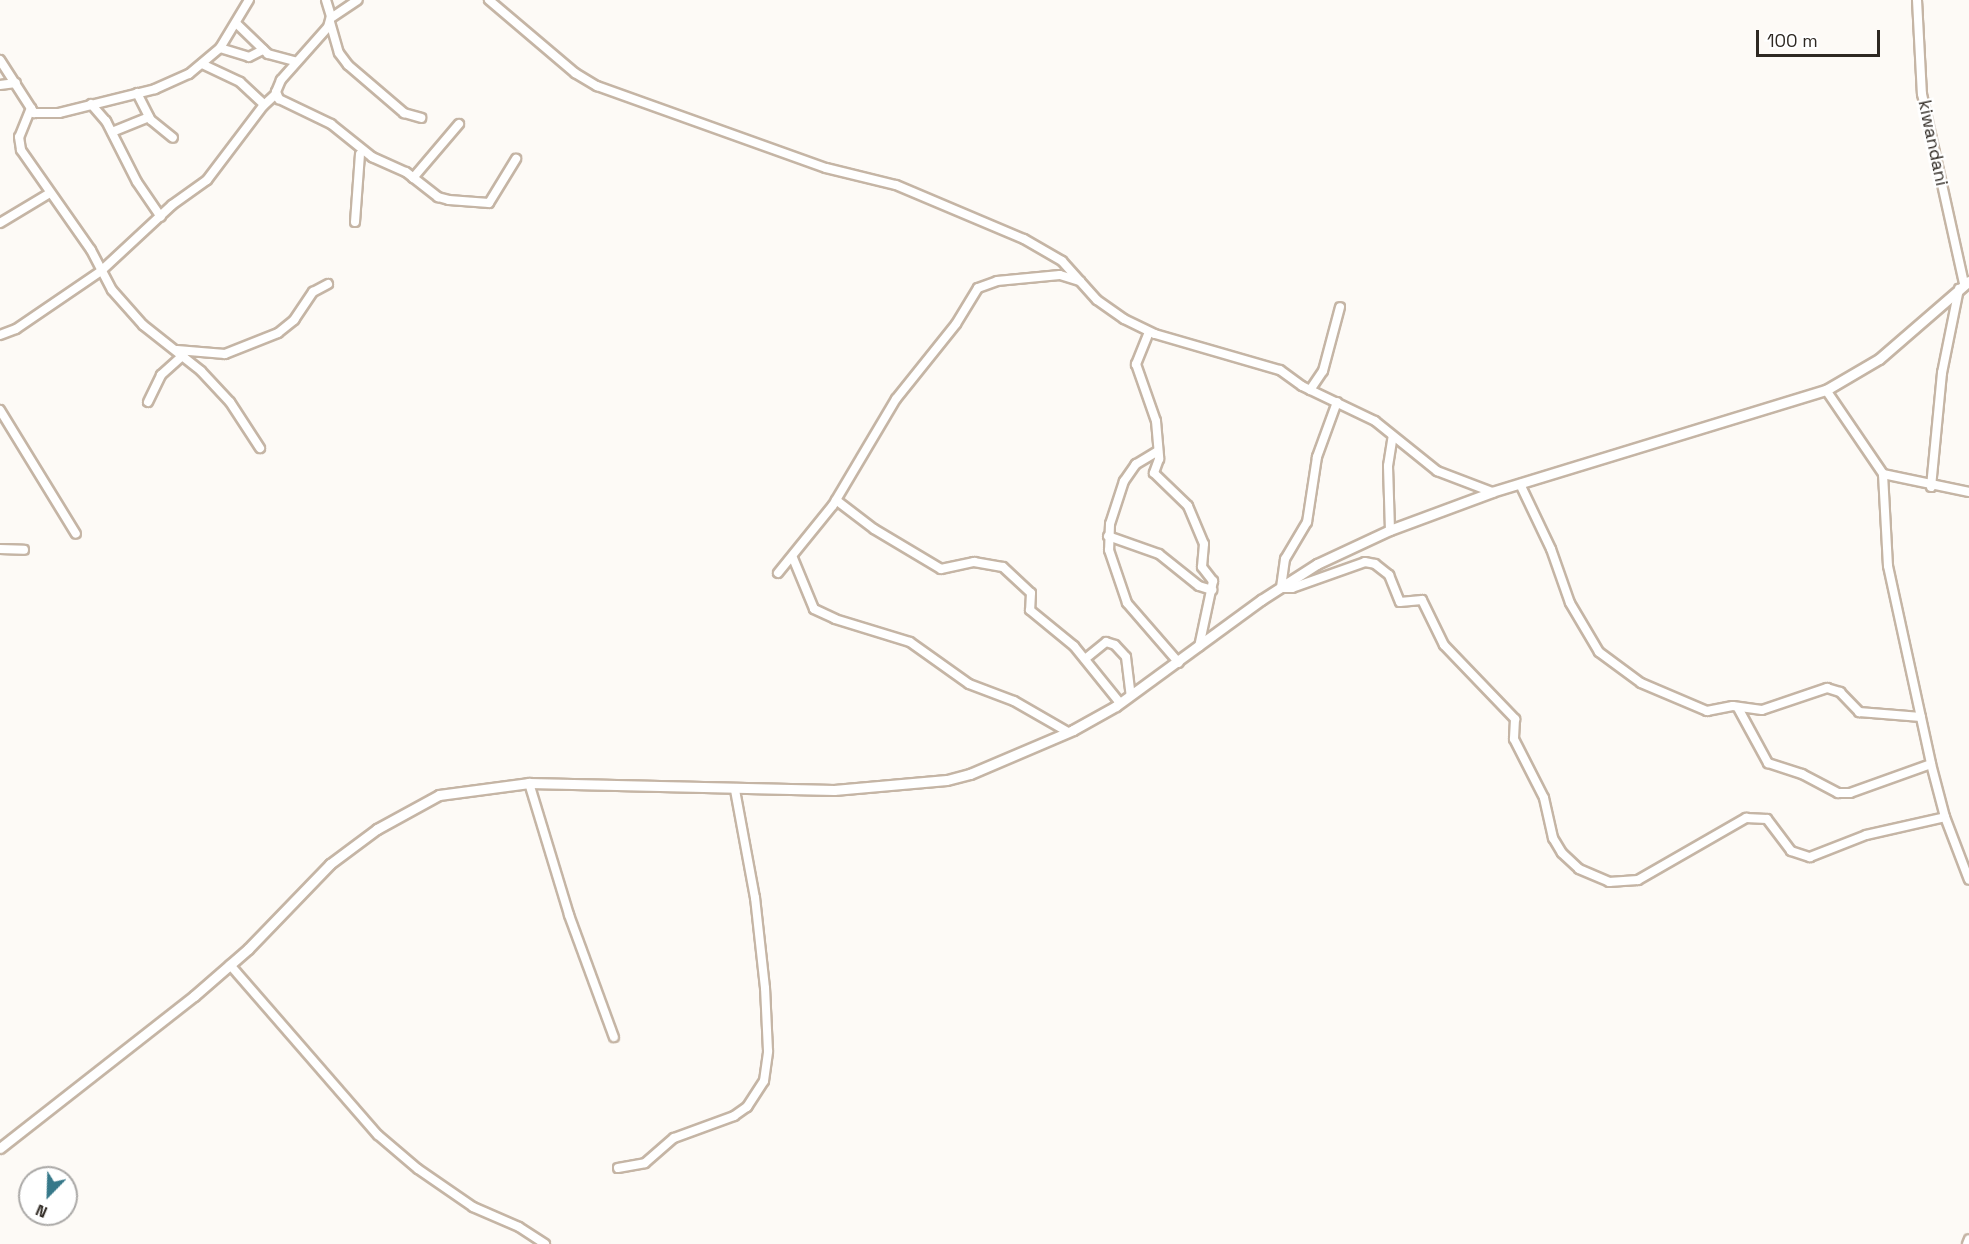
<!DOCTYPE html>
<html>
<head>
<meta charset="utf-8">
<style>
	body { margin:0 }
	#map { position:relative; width:1969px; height:1244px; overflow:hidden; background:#fdfaf6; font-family:"Space Grotesk",sans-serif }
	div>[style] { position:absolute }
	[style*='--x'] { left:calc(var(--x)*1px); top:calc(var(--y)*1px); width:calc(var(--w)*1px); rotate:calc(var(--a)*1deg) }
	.roads { filter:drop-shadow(2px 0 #c5b5a5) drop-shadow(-2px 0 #c5b5a5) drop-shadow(0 2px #c5b5a5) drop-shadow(0 -2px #c5b5a5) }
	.minor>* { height:8px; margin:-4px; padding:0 4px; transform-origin:4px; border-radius:4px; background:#fff }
	.tertiary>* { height:9px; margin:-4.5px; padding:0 4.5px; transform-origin:4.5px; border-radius:4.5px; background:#fff }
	span { translate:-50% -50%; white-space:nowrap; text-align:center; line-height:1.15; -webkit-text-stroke:5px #fff; paint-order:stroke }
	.street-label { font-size:18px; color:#2e2822 }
	.north { position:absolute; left:18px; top:1166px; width:60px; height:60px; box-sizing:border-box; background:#fff; border:2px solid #aba9a7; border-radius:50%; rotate:203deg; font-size:16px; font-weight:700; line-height:24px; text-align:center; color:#2e2822 }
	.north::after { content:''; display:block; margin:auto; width:21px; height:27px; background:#367889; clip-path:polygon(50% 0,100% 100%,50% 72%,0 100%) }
	.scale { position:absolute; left:1756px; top:30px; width:124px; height:27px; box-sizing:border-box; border:3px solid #2e2822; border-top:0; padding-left:8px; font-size:18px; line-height:21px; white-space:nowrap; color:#2e2822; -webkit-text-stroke:4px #fff; paint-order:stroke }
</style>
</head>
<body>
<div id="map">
	<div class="roads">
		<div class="minor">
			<i style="--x:326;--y:0;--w:17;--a:73"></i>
			<i style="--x:331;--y:16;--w:11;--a:105"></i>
			<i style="--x:328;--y:27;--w:71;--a:131.6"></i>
			<i style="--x:281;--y:80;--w:13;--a:113"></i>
			<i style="--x:276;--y:92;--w:8;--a:67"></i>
			<i style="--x:279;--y:99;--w:58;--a:25.7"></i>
			<i style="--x:331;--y:124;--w:53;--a:38.8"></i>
			<i style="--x:372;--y:157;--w:37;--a:24"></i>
			<i style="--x:406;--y:172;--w:41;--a:38"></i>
			<i style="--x:438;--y:197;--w:11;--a:15"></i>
			<i style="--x:449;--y:200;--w:40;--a:4.3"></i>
			<i style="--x:489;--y:203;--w:52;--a:-58.5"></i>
			<i style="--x:489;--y:0;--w:113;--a:40.3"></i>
			<i style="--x:575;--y:73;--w:26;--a:31"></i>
			<i style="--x:597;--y:86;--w:243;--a:19.7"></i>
			<i style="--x:826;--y:168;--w:72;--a:13.7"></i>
			<i style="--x:896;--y:185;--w:139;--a:22.9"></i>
			<i style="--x:1024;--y:239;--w:44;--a:30.1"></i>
			<i style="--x:1062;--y:261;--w:52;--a:48.1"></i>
			<i style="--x:1097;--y:300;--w:33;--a:35"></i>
			<i style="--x:1124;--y:319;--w:34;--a:26"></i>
			<i style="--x:1155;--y:334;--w:130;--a:16.1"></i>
			<i style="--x:1280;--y:370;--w:27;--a:36"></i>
			<i style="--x:1302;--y:386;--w:81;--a:25.6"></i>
			<i style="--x:1375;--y:421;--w:80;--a:38.9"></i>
			<i style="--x:1437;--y:471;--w:59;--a:20.9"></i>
			<i style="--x:1917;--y:0;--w:94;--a:87"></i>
			<i style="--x:1922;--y:94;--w:195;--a:77.5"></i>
			<i style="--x:331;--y:18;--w:32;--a:-34"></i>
			<i style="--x:330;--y:22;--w:32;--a:74"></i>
			<i style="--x:339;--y:53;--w:15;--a:53"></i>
			<i style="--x:348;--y:65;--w:74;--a:40.6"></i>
			<i style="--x:404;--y:113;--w:18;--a:16"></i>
			<i style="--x:237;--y:24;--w:43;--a:44.1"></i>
			<i style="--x:268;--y:54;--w:28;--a:15"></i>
			<i style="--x:220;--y:48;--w:30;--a:17"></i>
			<i style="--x:249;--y:57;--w:16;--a:-27"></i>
			<i style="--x:0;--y:60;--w:63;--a:57.3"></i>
			<i style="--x:34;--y:113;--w:25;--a:0"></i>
			<i style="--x:59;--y:113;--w:99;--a:-14"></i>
			<i style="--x:155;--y:89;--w:37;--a:-24"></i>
			<i style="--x:189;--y:74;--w:40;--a:-40"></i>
			<i style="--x:220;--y:48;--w:56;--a:-58.9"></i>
			<i style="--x:202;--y:64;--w:42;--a:25.3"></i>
			<i style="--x:240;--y:82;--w:33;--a:43"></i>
			<i style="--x:0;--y:85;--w:16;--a:-7"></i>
			<i style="--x:137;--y:93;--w:30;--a:63"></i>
			<i style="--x:151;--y:120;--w:28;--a:39"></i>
			<i style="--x:91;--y:104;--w:23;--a:49"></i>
			<i style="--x:106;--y:121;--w:68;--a:63.1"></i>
			<i style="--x:137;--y:182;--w:42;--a:55.6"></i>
			<i style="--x:31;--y:108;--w:31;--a:112"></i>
			<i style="--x:19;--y:137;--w:13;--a:81"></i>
			<i style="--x:21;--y:150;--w:122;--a:55"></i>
			<i style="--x:91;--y:250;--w:45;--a:62.3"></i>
			<i style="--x:112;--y:290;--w:47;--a:48.5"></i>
			<i style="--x:143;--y:325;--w:74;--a:38.4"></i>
			<i style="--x:201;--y:371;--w:42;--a:46.9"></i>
			<i style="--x:230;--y:402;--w:55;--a:56.9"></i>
			<i style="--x:112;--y:132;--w:40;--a:-22"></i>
			<i style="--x:413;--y:178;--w:71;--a:-49.6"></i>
			<i style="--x:355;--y:222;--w:68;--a:-85.8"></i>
			<i style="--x:0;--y:223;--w:58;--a:-31"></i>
			<i style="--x:1149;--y:332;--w:35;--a:112"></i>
			<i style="--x:1136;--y:364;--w:60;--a:70.7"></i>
			<i style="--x:1156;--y:421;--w:38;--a:85"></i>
			<i style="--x:1159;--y:459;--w:15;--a:110"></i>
			<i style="--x:1154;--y:473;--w:47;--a:44.1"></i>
			<i style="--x:1188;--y:506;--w:41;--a:67.2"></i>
			<i style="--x:1204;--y:544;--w:23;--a:95"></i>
			<i style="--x:1202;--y:567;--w:18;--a:52"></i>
			<i style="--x:1213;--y:581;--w:67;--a:102"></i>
			<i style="--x:0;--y:335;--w:17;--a:-21"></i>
			<i style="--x:16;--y:329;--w:103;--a:-34.3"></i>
			<i style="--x:101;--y:271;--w:97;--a:-42.9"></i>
			<i style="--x:172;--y:205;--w:43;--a:-35.5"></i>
			<i style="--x:207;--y:180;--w:93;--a:-52.9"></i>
			<i style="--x:263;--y:106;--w:18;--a:-43"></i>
			<i style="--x:177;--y:350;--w:48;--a:4.8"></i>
			<i style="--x:225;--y:354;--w:57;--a:-21.6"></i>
			<i style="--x:278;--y:333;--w:21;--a:-39"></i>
			<i style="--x:294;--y:320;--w:34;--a:-56"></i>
			<i style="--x:313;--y:292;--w:17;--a:-28"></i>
			<i style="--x:1310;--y:390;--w:23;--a:-56"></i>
			<i style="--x:1323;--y:371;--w:66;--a:-75.1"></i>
			<i style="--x:1826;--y:390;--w:102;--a:55.8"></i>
			<i style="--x:1883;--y:474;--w:92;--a:86.9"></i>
			<i style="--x:1888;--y:566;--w:203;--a:77.7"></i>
			<i style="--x:1931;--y:764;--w:55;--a:75.2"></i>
			<i style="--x:1945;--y:817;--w:67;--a:69.1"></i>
			<i style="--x:148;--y:402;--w:30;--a:-64"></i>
			<i style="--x:161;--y:375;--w:30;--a:-42"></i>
			<i style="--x:1337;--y:402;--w:59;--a:110"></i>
			<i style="--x:1317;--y:457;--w:66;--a:98.7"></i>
			<i style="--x:1307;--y:522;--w:43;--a:120.7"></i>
			<i style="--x:1285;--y:559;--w:29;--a:98"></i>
			<i style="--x:1281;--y:588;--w:11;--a:0"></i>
			<i style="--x:1292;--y:588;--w:77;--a:-19.6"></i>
			<i style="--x:1365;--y:562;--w:10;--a:11"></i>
			<i style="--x:1375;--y:564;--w:18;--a:38"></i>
			<i style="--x:1389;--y:575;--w:29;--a:68"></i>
			<i style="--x:1400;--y:602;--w:22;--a:-5"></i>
			<i style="--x:1422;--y:600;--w:50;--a:63.9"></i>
			<i style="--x:1444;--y:645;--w:103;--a:46.2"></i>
			<i style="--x:1515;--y:719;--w:20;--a:93"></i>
			<i style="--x:1514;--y:739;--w:66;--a:63"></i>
			<i style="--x:1544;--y:798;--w:41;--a:77.3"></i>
			<i style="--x:1553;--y:838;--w:17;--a:59"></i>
			<i style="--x:1562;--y:853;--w:23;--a:43"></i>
			<i style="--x:1579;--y:869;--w:33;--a:23"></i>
			<i style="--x:1609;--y:882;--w:29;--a:-4"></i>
			<i style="--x:1638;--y:880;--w:125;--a:-29.9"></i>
			<i style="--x:1746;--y:818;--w:21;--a:3"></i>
			<i style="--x:1767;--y:819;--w:40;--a:53"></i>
			<i style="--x:1791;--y:851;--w:20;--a:18"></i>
			<i style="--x:1810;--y:857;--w:60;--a:-21.4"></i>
			<i style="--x:1866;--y:835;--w:81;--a:-12.8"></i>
			<i style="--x:0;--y:410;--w:145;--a:58.5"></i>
			<i style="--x:1158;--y:451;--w:26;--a:149"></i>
			<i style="--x:1136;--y:464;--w:21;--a:125"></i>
			<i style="--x:1124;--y:481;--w:45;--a:108"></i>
			<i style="--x:1110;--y:524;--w:26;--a:92"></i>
			<i style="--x:1109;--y:550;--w:56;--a:71.2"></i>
			<i style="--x:1127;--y:603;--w:79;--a:49.1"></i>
			<i style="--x:1883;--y:474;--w:88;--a:11.8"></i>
			<i style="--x:1520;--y:484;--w:72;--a:64.5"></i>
			<i style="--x:1551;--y:549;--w:57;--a:70.6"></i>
			<i style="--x:1570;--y:603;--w:57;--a:59.4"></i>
			<i style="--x:1599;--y:652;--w:52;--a:36.4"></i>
			<i style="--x:1641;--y:683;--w:72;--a:23"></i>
			<i style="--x:1707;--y:711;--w:26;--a:-11"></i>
			<i style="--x:1733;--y:706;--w:29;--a:8"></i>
			<i style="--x:1762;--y:710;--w:69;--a:-18.7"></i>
			<i style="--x:1827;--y:688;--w:14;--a:17"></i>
			<i style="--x:1840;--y:692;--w:28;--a:46"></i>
			<i style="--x:1859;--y:712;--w:62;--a:4.6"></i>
			<i style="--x:1931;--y:487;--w:115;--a:-84.5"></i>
			<i style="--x:1942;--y:373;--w:86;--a:-78.6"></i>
			<i style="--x:836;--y:500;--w:48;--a:37.3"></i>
			<i style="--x:874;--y:529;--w:78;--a:30.8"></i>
			<i style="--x:941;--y:569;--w:34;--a:-12"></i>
			<i style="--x:974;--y:562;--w:29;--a:10"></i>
			<i style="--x:1003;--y:567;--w:38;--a:43"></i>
			<i style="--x:1031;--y:593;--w:17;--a:93"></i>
			<i style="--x:1030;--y:610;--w:57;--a:39.3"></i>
			<i style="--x:1074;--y:646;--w:73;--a:51.1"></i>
			<i style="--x:1390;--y:530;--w:64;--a:-91.8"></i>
			<i style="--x:1388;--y:466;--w:30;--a:-81"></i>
			<i style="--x:1108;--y:536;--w:54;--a:19.4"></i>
			<i style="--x:1159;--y:554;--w:51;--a:38.7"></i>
			<i style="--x:1199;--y:586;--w:14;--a:17"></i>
			<i style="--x:0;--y:549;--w:24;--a:2"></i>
			<i style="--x:793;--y:558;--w:55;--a:67.6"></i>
			<i style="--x:814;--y:609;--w:23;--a:25"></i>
			<i style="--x:835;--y:619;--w:78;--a:17"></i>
			<i style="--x:910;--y:642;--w:72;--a:35.4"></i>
			<i style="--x:969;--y:684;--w:48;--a:20.7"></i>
			<i style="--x:1014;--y:701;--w:62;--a:29.9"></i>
			<i style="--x:778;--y:573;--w:87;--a:-51"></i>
			<i style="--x:833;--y:505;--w:123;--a:-59.3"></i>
			<i style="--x:896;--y:399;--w:96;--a:-51.3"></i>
			<i style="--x:956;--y:324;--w:42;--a:-58.6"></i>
			<i style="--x:978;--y:288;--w:20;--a:-20"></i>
			<i style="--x:997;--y:281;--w:63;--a:-5.4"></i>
			<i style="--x:1060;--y:275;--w:21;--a:17"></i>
			<i style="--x:1085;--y:659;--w:27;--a:-39"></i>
			<i style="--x:1106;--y:642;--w:9;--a:18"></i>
			<i style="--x:1115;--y:645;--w:16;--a:47"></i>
			<i style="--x:1126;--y:657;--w:39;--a:83"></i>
			<i style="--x:1738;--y:708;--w:63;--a:61.4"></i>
			<i style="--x:1768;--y:763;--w:36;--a:18"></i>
			<i style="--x:1802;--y:774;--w:41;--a:27.8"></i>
			<i style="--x:1838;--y:793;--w:12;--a:0"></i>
			<i style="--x:1850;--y:793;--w:86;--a:-19.7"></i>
			<i style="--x:529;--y:783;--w:138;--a:73.1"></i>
			<i style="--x:569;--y:915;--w:130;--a:69.8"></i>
			<i style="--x:230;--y:965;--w:225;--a:49"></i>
			<i style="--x:378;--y:1135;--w:52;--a:40.4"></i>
			<i style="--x:418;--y:1169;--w:67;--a:34.6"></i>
			<i style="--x:473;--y:1207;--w:50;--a:23.5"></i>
			<i style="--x:519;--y:1227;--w:31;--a:33"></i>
			<i style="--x:618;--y:1168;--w:27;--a:-10"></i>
			<i style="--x:645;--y:1163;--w:38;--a:-41"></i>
			<i style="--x:674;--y:1138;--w:64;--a:-20.1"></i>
			<i style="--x:734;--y:1116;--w:16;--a:-35"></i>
			<i style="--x:747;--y:1107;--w:31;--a:-57"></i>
			<i style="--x:764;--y:1081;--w:30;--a:-82"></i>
			<i style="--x:768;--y:1051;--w:63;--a:-92.7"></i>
			<i style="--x:765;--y:988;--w:91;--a:-96.3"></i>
			<i style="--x:755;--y:898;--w:110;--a:-100.5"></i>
			<i style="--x:1967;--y:1244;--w:5;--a:-68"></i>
		</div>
		<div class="tertiary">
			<i style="--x:0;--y:1148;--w:246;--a:-38.1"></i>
			<i style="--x:194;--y:996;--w:72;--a:-41"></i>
			<i style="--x:248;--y:949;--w:118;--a:-46"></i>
			<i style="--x:330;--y:864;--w:59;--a:-36.7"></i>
			<i style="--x:377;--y:829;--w:71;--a:-28.7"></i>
			<i style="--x:439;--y:795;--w:91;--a:-7.6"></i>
			<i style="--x:529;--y:783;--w:305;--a:1.3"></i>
			<i style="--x:834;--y:790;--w:113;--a:-5.1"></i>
			<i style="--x:947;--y:780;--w:24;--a:-15"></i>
			<i style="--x:970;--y:774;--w:112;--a:-23.1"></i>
			<i style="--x:1073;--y:730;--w:49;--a:-29.2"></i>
			<i style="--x:1116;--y:706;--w:180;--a:-36.2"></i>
			<i style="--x:1261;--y:600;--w:67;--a:-32.7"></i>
			<i style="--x:1317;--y:564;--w:81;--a:-25"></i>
			<i style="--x:1390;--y:530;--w:109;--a:-20.4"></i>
			<i style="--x:1492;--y:492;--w:349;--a:-17"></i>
			<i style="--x:1826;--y:390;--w:61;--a:-30.3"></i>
			<i style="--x:1879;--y:359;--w:119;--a:-40.9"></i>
		</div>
	</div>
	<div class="street-label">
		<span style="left:1933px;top:143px;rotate:78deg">kiwandani</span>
	</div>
	<div class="north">N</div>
	<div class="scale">100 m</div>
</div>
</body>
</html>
